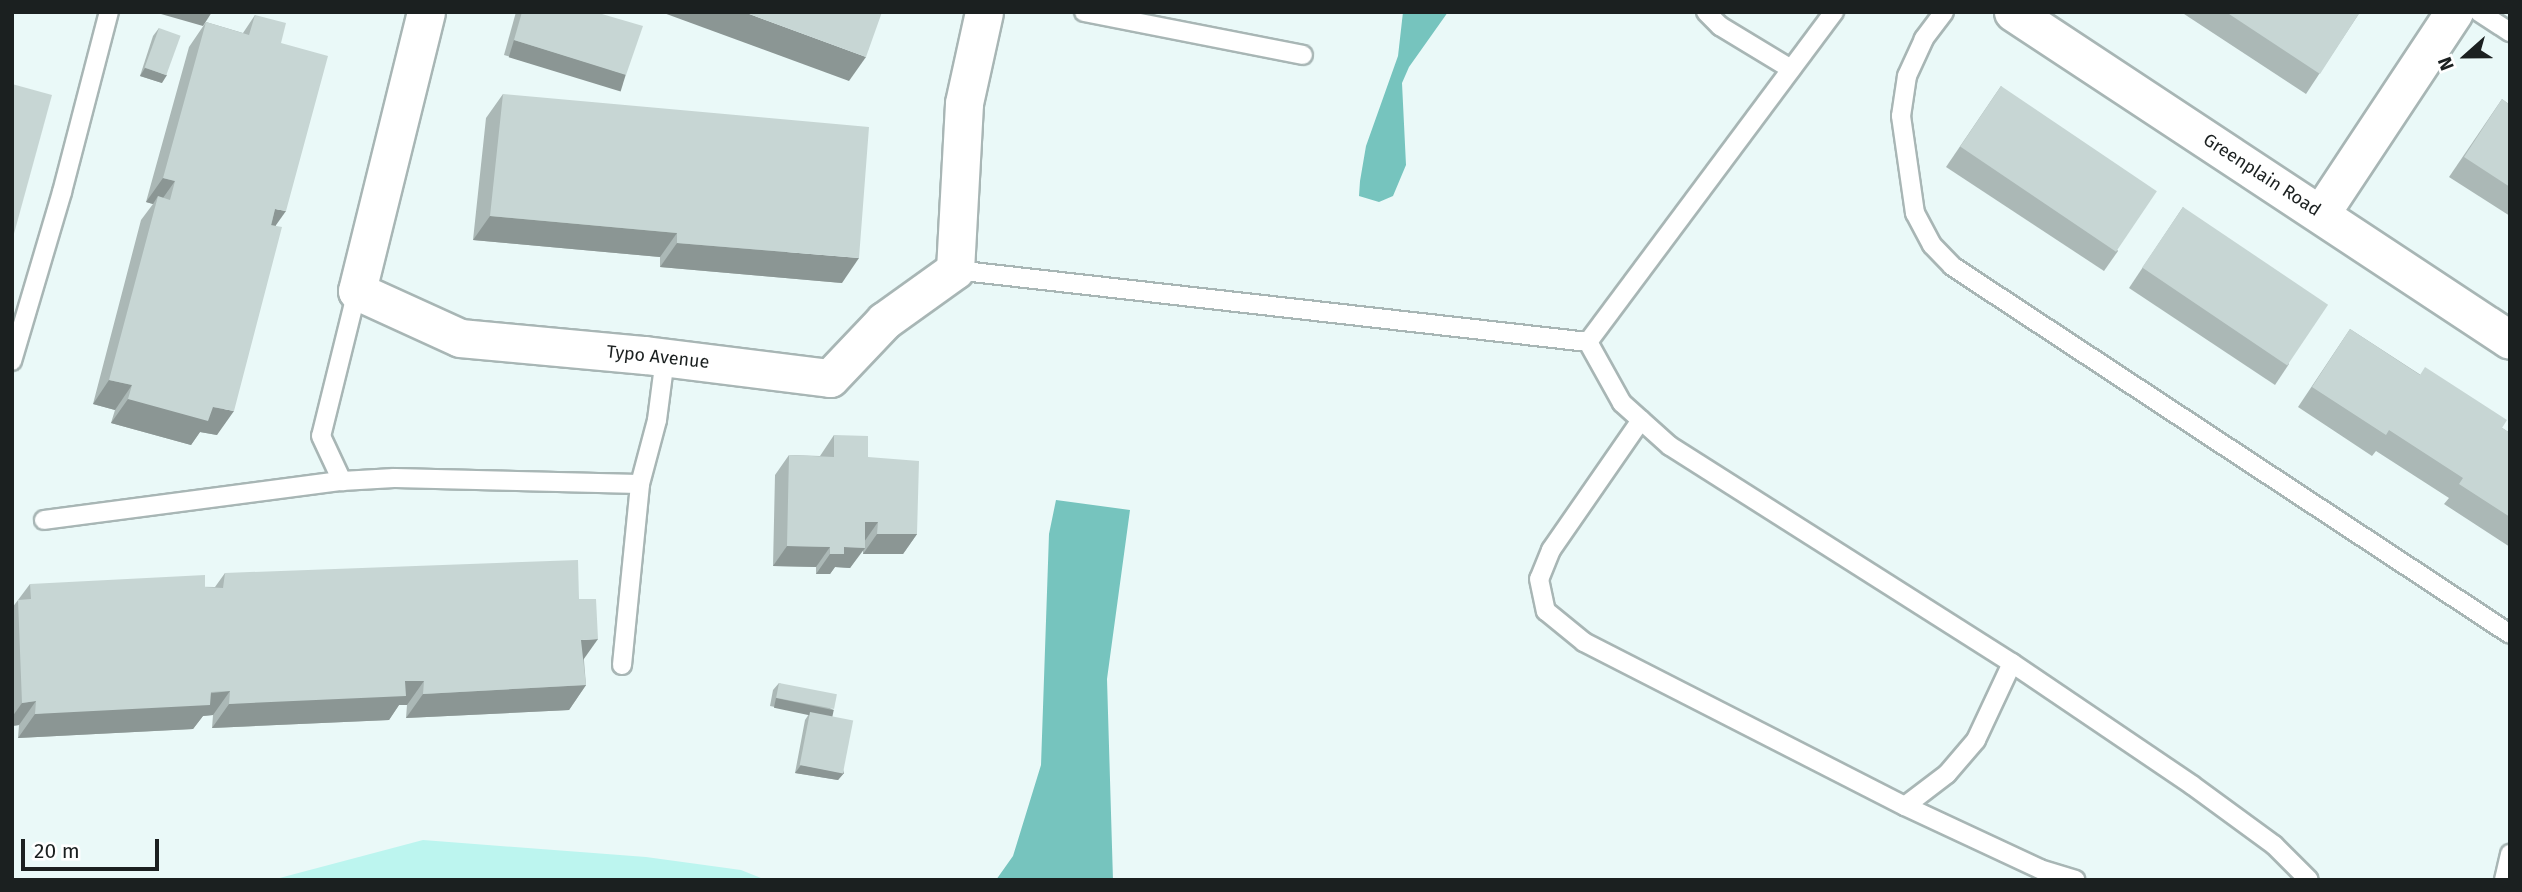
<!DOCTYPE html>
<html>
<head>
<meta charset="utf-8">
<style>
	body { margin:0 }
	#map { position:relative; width:2522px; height:892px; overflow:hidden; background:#eaf9f8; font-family:"Fira Sans",sans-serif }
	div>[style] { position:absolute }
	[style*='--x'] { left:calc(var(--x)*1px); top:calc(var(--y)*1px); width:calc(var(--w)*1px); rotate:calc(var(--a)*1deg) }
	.green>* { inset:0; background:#bcf5ef }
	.water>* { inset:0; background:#76c4be }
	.roads { filter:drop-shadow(2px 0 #a8b6b5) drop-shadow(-2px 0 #a8b6b5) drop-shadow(0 2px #a8b6b5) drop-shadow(0 -2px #a8b6b5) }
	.service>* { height:18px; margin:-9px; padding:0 9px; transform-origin:9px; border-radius:9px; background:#fff }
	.minor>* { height:37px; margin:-18.5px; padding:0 18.5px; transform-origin:18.5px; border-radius:18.5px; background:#fff }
	.wall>* { inset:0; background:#abb8b6 }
	.shaded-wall>* { inset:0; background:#8b9694; transform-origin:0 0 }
	.building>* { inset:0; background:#c7d6d4; transform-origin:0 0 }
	span { translate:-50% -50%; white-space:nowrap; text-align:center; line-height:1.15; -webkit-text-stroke:7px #fff; paint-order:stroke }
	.street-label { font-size:18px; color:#1b2020 }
	.frame { position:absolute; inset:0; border:14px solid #1b2020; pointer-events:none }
	.north { position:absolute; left:2431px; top:21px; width:70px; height:70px; -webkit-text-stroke:5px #fff; paint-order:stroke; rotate:249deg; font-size:19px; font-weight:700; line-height:28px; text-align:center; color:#1b2020 }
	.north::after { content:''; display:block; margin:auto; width:24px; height:32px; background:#1b2020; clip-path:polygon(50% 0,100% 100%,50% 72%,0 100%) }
	.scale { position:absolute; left:21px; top:839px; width:138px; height:32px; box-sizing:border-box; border:4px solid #1b2020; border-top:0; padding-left:9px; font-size:21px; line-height:24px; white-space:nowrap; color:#1b2020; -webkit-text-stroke:5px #fff; paint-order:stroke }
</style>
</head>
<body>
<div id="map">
	<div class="green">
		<i style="clip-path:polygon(423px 840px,646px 857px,741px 870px,766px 880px,272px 880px)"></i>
	</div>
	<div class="water">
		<i style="clip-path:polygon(1403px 12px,1448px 12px,1409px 67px,1402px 83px,1406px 165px,1393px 196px,1379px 202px,1359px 196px,1360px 181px,1366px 146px,1398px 56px)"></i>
		<i style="clip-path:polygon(1056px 500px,1130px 510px,1107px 679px,1113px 880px,996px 880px,1013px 856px,1041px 765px,1049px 534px)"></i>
	</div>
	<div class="roads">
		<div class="service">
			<i style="--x:1084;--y:12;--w:223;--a:11.1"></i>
			<i style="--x:1706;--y:12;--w:20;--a:45"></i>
			<i style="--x:1720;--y:26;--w:83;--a:31.2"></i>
			<i style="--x:1944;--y:12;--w:34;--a:127"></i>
			<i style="--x:1924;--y:39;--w:41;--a:114.7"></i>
			<i style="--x:1907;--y:76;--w:40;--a:98.5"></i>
			<i style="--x:1901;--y:116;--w:98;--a:81.8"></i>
			<i style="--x:1915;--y:213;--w:36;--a:62"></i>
			<i style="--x:1932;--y:245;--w:29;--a:46"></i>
			<i style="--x:1952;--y:266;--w:668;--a:33.4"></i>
			<i style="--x:2479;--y:12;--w:37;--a:33"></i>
			<i style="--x:955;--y:270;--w:637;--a:6.49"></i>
			<i style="--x:1588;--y:342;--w:412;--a:-53.3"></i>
			<i style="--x:357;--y:291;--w:149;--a:103.9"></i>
			<i style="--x:321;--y:436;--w:50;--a:65"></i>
			<i style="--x:342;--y:481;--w:52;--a:-3.3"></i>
			<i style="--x:394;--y:478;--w:246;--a:1.4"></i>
			<i style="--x:640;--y:484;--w:66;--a:-75.1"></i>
			<i style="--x:657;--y:420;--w:63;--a:-82.6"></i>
			<i style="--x:1588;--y:342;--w:70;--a:60.9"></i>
			<i style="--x:1622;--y:403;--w:64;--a:41.9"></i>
			<i style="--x:1670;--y:446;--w:405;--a:32.4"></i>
			<i style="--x:2012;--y:663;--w:217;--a:34.1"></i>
			<i style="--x:2192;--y:785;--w:102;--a:36.2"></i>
			<i style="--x:2274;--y:845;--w:49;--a:45"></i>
			<i style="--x:12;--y:361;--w:176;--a:-73.5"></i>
			<i style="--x:62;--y:192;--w:186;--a:-75.4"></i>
			<i style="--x:1641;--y:420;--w:158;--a:124.7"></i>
			<i style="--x:1551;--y:550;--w:31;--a:112"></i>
			<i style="--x:1539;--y:579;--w:33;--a:78"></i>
			<i style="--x:1546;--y:611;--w:49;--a:39.2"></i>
			<i style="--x:1584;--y:642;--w:360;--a:27.1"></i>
			<i style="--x:1905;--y:806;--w:149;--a:25"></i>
			<i style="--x:2040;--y:869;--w:37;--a:17"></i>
			<i style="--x:44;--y:520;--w:301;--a:-7.5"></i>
			<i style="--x:622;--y:665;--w:182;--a:-84.3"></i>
			<i style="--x:1905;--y:806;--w:53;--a:-37.3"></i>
			<i style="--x:1947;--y:774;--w:45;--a:-49.5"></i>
			<i style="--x:1976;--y:740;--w:85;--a:-64.9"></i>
			<i style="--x:2504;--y:880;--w:27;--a:-77"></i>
		</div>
		<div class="minor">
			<i style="--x:426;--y:12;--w:287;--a:103.9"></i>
			<i style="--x:357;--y:291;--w:113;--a:24.5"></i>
			<i style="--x:460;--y:338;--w:186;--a:5.3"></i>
			<i style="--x:645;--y:355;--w:186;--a:7.1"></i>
			<i style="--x:830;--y:378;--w:79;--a:-46.5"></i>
			<i style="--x:884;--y:321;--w:87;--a:-35.7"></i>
			<i style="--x:955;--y:270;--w:167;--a:-86.9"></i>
			<i style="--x:964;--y:103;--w:93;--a:-77.6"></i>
			<i style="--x:2013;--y:12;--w:595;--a:33.42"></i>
			<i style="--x:2321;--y:213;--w:241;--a:-56.5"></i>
		</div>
	</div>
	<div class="wall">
		<i style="clip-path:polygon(516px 12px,595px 12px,616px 89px,504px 55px)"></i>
		<i style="clip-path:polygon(2181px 12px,2360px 12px,2306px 94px)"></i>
		<i style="clip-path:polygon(255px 15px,281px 43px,276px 226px,217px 435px,200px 432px,191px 445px,111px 423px,115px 410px,93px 404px,141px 220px,153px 204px,146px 202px,189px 47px,206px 22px,243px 33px)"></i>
		<i style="clip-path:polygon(159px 28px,162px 83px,140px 76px,153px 36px)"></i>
		<i style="clip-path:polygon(2001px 86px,2118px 251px,2104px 271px,1946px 167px)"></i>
		<i style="clip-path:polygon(503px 94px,842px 283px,660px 267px,660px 257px,473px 240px,486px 118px)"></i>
		<i style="clip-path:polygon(2502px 99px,2510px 105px,2510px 216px,2449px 177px)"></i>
		<i style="clip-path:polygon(2183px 207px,2289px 364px,2275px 385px,2129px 288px)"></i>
		<i style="clip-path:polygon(2350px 329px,2510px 433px,2510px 547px,2444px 504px,2449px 498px,2376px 451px,2372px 456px,2298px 407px)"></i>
		<i style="clip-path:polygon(834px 435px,868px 457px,917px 534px,903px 554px,863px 554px,863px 549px,850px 568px,835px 567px,830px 574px,816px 574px,816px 567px,773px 566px,775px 475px,789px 455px,820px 456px)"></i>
		<i style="clip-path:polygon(225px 573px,579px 599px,586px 685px,569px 710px,406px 718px,407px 705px,399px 705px,389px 720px,212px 728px,213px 715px,203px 716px,193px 729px,18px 738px,19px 725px,12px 726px,12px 608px,30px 584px,215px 587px)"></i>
		<i style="clip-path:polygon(779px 683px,834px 710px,829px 716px,844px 773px,838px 780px,795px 773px,805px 720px,809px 714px,770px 706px,773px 690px)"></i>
	</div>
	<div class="shaded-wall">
		<i style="clip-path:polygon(154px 12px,212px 12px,203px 26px)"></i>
		<i style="clip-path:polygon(661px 12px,744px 12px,866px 57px,849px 81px)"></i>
		<i style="left:514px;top:40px;width:117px;height:18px;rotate:17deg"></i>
		<i style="clip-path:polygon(145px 68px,167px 75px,162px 83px,140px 76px)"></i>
		<i style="clip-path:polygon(163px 178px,175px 181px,158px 205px,158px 196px,153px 204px,146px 202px)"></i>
		<i style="clip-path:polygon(275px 209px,286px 211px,269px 235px)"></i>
		<i style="clip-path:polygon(490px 216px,677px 233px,660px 257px,473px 240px)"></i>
		<i style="clip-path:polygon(677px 243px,859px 258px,842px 283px,660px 267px)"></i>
		<i style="clip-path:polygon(109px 380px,132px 385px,115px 410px,93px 404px)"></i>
		<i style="clip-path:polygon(128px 399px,213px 407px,234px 411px,217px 435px,200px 432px,191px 445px,111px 423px)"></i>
		<i style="clip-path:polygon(865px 522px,878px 522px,864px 542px)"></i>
		<i style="clip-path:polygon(877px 534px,917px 534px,903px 554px,863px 554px)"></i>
		<i style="clip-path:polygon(787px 546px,830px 547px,816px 567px,773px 566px)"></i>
		<i style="clip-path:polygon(844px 547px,865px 548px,850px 568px,835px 567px,830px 574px,816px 574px,830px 554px)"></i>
		<i style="clip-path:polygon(598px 639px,581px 663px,581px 640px)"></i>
		<i style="clip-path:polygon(405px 681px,424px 681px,407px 705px,399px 705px,389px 720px,212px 728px,229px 704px)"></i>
		<i style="clip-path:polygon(586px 685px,569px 710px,406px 718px,423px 694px)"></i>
		<i style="clip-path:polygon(230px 691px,213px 715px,203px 716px,193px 729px,18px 738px,35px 714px)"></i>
		<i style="left:776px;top:698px;width:59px;height:10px;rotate:12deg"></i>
		<i style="clip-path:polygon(36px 701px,19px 725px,12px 726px,12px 717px,22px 703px)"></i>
		<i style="clip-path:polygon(801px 765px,844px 773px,838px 780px,795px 773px)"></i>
	</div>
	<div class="building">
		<i style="clip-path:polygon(522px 12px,595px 12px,643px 26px,626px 75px,514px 40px)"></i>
		<i style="clip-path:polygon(744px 12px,882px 12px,866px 57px)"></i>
		<i style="clip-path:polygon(2226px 12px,2360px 12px,2320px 74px)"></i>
		<i style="clip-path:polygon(255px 15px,286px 23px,281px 43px,328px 56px,286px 211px,275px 209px,271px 225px,282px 227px,234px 411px,213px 407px,208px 421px,128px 399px,132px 385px,109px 380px,158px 196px,170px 200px,175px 181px,163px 178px,206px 22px,249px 35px)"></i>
		<i style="left:159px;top:28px;width:23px;height:42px;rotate:20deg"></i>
		<i style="clip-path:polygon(12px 84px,52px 95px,12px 241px)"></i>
		<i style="left:2001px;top:86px;width:188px;height:73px;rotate:34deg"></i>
		<i style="clip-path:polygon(503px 94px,869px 127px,859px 258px,677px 243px,677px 233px,490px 216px)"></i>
		<i style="clip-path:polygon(2502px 99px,2510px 105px,2510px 187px,2464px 157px)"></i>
		<i style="left:2183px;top:207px;width:175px;height:73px;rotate:34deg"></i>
		<i style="clip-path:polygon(2350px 329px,2420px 375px,2425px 367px,2507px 420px,2502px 428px,2510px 433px,2510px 517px,2459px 484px,2463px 478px,2389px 430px,2386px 435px,2312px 387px)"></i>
		<i style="clip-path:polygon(834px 435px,868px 436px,868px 457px,919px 461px,917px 534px,877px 534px,878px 522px,865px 522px,865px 548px,844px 547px,844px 554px,830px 554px,830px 547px,787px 546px,789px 455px,834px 457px)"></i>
		<i style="clip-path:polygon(578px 560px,579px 599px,596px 599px,598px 639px,581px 640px,586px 685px,423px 694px,424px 681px,405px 681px,406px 696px,229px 704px,230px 691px,211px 692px,210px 705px,35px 714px,36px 701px,22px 703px,18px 600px,31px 599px,30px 584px,205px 575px,205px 587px,223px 588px,225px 573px)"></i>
		<i style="left:779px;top:683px;width:59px;height:15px;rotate:11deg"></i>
		<i style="left:810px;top:712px;width:44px;height:54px;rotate:11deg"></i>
	</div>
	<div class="street-label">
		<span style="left:2262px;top:175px;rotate:33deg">Greenplain Road</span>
		<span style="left:658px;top:357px;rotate:6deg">Typo Avenue</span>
	</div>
	<div class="frame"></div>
	<div class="north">N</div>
	<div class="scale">20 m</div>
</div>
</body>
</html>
